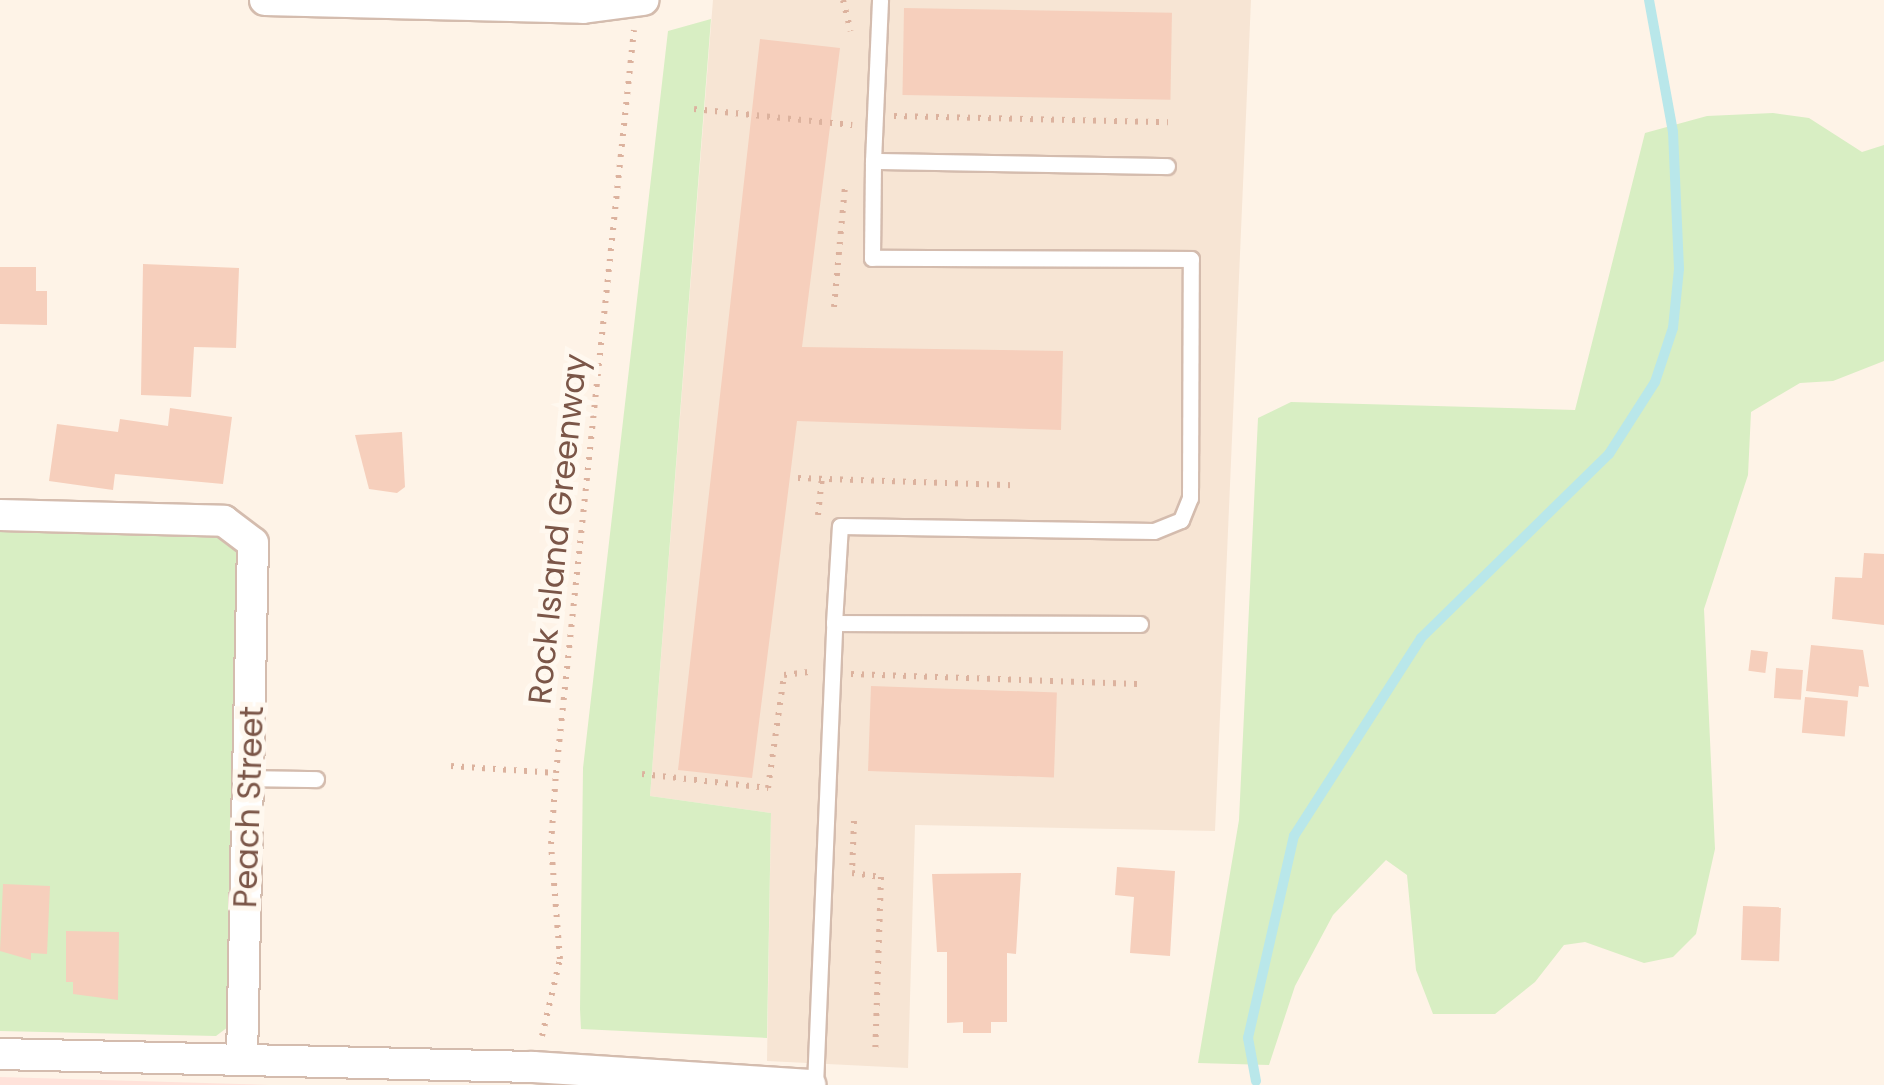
<!DOCTYPE html>
<html>
<head>
<meta charset="utf-8">
<style>
	body { margin:0 }
	#map { position:relative; width:1884px; height:1085px; overflow:hidden; background:#fef3e7; font-family:Poppins,sans-serif }
	div>[style] { position:absolute }
	[style*='--x'] { left:calc(var(--x)*1px); top:calc(var(--y)*1px); width:calc(var(--w)*1px); rotate:calc(var(--a)*1deg) }
	.residential>* { inset:0; background:#f7e5d4 }
	.commercial>* { inset:0; background:#ffe2da }
	.green>* { inset:0; background:#d8eec3 }
	.stream>* { height:10px; margin:-5px; padding:0 5px; transform-origin:5px; border-radius:5px; background:#b9e7ea }
	.building>* { inset:0; background:#f6cfbc; transform-origin:0 0 }
	.path>* { height:6px; margin-top:-3px; transform-origin:0; background:repeating-linear-gradient(90deg,#dcb29e 0 2.5px,transparent 0 10.5px) }
	.roads { filter:drop-shadow(2px 0 #d4bcae) drop-shadow(-2px 0 #d4bcae) drop-shadow(0 2px #d4bcae) drop-shadow(0 -2px #d4bcae) }
	.service>* { height:15px; margin:-7.5px; padding:0 7.5px; transform-origin:7.5px; border-radius:7.5px; background:#fff }
	.minor>* { height:30px; margin:-15px; padding:0 15px; transform-origin:15px; border-radius:15px; background:#fff }
	span { translate:-50% -50%; white-space:nowrap; text-align:center; line-height:1.15; -webkit-text-stroke:10px #fff8ef; paint-order:stroke }
	.street-label { font-size:32px; color:#7b5648 }
</style>
</head>
<body>
<div id="map">
	<div class="residential">
		<i style="clip-path:polygon(713px 0,1251px 0,1215px 831px,915px 825px,908px 1068px,767px 1061px,771px 813px,650px 796px)"></i>
	</div>
	<div class="commercial">
		<i style="clip-path:polygon(0 1077px,270px 1085px,0 1085px)"></i>
	</div>
	<div class="green">
		<i style="clip-path:polygon(711px 19px,650px 796px,771px 813px,767px 1038px,581px 1029px,580px 1009px,583px 768px,668px 31px)"></i>
		<i style="clip-path:polygon(1773px 113px,1809px 118px,1862px 152px,1884px 145px,1884px 361px,1833px 381px,1800px 383px,1751px 412px,1748px 475px,1704px 609px,1715px 849px,1696px 934px,1673px 957px,1644px 963px,1585px 942px,1564px 945px,1535px 982px,1495px 1014px,1433px 1014px,1416px 970px,1407px 875px,1386px 860px,1333px 915px,1295px 986px,1269px 1065px,1198px 1063px,1239px 820px,1258px 418px,1291px 402px,1575px 410px,1645px 133px,1707px 116px)"></i>
		<i style="clip-path:polygon(0 526px,227px 536px,239px 546px,228px 1027px,216px 1036px,0 1031px)"></i>
	</div>
	<div class="stream">
		<i style="--x:1256;--y:1081;--w:44;--a:-100.5"></i>
		<i style="--x:1248;--y:1038;--w:207;--a:-77.2"></i>
		<i style="--x:1294;--y:836;--w:235;--a:-57.3"></i>
		<i style="--x:1421;--y:638;--w:263;--a:-44.4"></i>
		<i style="--x:1609;--y:454;--w:85;--a:-57.4"></i>
		<i style="--x:1655;--y:382;--w:57;--a:-71.6"></i>
		<i style="--x:1673;--y:328;--w:59;--a:-84.2"></i>
		<i style="--x:1679;--y:269;--w:137;--a:-92.5"></i>
		<i style="--x:1673;--y:132;--w:134;--a:-100.3"></i>
	</div>
	<div class="building">
		<i style="left:904px;top:8px;width:268px;height:87px;rotate:1deg"></i>
		<i style="clip-path:polygon(760px 39px,840px 48px,802px 347px,1063px 351px,1061px 430px,797px 421px,752px 778px,678px 770px)"></i>
		<i style="clip-path:polygon(143px 264px,239px 268px,236px 348px,194px 347px,191px 397px,141px 395px)"></i>
		<i style="clip-path:polygon(0 267px,36px 267px,36px 291px,47px 291px,47px 325px,0 324px)"></i>
		<i style="clip-path:polygon(170px 408px,232px 417px,223px 484px,115px 474px,113px 490px,49px 481px,57px 424px,118px 432px,120px 419px,168px 426px)"></i>
		<i style="clip-path:polygon(402px 432px,405px 487px,397px 493px,369px 489px,355px 435px)"></i>
		<i style="clip-path:polygon(1864px 553px,1884px 554px,1884px 625px,1832px 619px,1835px 577px,1862px 578px)"></i>
		<i style="clip-path:polygon(1811px 645px,1863px 650px,1869px 687px,1859px 686px,1858px 697px,1806px 691px)"></i>
		<i style="left:1751px;top:650px;width:17px;height:21px;rotate:7deg"></i>
		<i style="left:1776px;top:668px;width:27px;height:30px;rotate:4deg"></i>
		<i style="left:871px;top:686px;width:186px;height:85px;rotate:2deg"></i>
		<i style="left:1805px;top:697px;width:43px;height:36px;rotate:5deg"></i>
		<i style="clip-path:polygon(1117px 867px,1175px 871px,1170px 956px,1130px 953px,1134px 897px,1115px 895px)"></i>
		<i style="clip-path:polygon(1021px 873px,1016px 954px,1007px 953px,1007px 1022px,991px 1022px,991px 1033px,963px 1033px,963px 1022px,947px 1023px,947px 952px,937px 952px,932px 874px)"></i>
		<i style="clip-path:polygon(3px 884px,50px 886px,47px 954px,31px 953px,31px 960px,0 951px)"></i>
		<i style="left:1743px;top:906px;width:38px;height:54px;rotate:2deg"></i>
		<i style="clip-path:polygon(66px 931px,119px 932px,118px 1000px,73px 994px,73px 982px,66px 982px)"></i>
	</div>
	<div class="path">
		<i style="--x:843;--y:0;--w:32;--a:76"></i>
		<i style="--x:694;--y:109;--w:159;--a:5.8"></i>
		<i style="--x:894;--y:116;--w:274;--a:1.3"></i>
		<i style="--x:834;--y:307;--w:121;--a:-84.8"></i>
		<i style="--x:798;--y:478;--w:215;--a:1.9"></i>
		<i style="--x:818;--y:515;--w:36;--a:-84"></i>
		<i style="--x:851;--y:674;--w:293;--a:2"></i>
		<i style="--x:451;--y:766;--w:105;--a:3.8"></i>
		<i style="--x:642;--y:774;--w:127;--a:6.3"></i>
		<i style="--x:768;--y:788;--w:114;--a:-81.9"></i>
		<i style="--x:784;--y:675;--w:25;--a:-7"></i>
		<i style="--x:854;--y:821;--w:52;--a:92.2"></i>
		<i style="--x:852;--y:873;--w:29;--a:8"></i>
		<i style="--x:881;--y:877;--w:177;--a:91.9"></i>
		<i style="--x:542;--y:1036;--w:79;--a:-76.8"></i>
		<i style="--x:560;--y:959;--w:115;--a:-94.5"></i>
		<i style="--x:551;--y:844;--w:71;--a:-86"></i>
		<i style="--x:556;--y:773;--w:747;--a:-84.01"></i>
	</div>
	<div class="roads">
		<div class="service">
			<i style="--x:873;--y:161;--w:161;--a:-87.5"></i>
			<i style="--x:834;--y:623;--w:97;--a:-86.5"></i>
			<i style="--x:840;--y:526;--w:314;--a:0.9"></i>
			<i style="--x:1154;--y:531;--w:29;--a:-22"></i>
			<i style="--x:1181;--y:520;--w:24;--a:-68"></i>
			<i style="--x:1190;--y:498;--w:239;--a:-89.8"></i>
			<i style="--x:1191;--y:259;--w:319;--a:-179.8"></i>
			<i style="--x:872;--y:258;--w:97;--a:-89.4"></i>
			<i style="--x:873;--y:161;--w:294;--a:1"></i>
			<i style="--x:250;--y:778;--w:66;--a:0.9"></i>
			<i style="--x:815;--y:1085;--w:462;--a:-87.6"></i>
			<i style="--x:834;--y:623;--w:306;--a:0.2"></i>
		</div>
		<div class="minor">
			<i style="--x:265;--y:0;--w:318;--a:1.4"></i>
			<i style="--x:583;--y:8;--w:61;--a:-7.6"></i>
			<i style="--x:0;--y:515;--w:224;--a:1.5"></i>
			<i style="--x:224;--y:521;--w:36;--a:37"></i>
			<i style="--x:253;--y:543;--w:516;--a:91.22"></i>
			<i style="--x:0;--y:1054;--w:533;--a:1.4"></i>
			<i style="--x:533;--y:1067;--w:278;--a:3.7"></i>
		</div>
	</div>
	<div class="street-label">
		<span style="left:558px;top:529px;rotate:-84deg">Rock Island Greenway</span>
		<span style="left:249px;top:807px;rotate:-88deg">Peach Street</span>
	</div>
</div>
</body>
</html>
